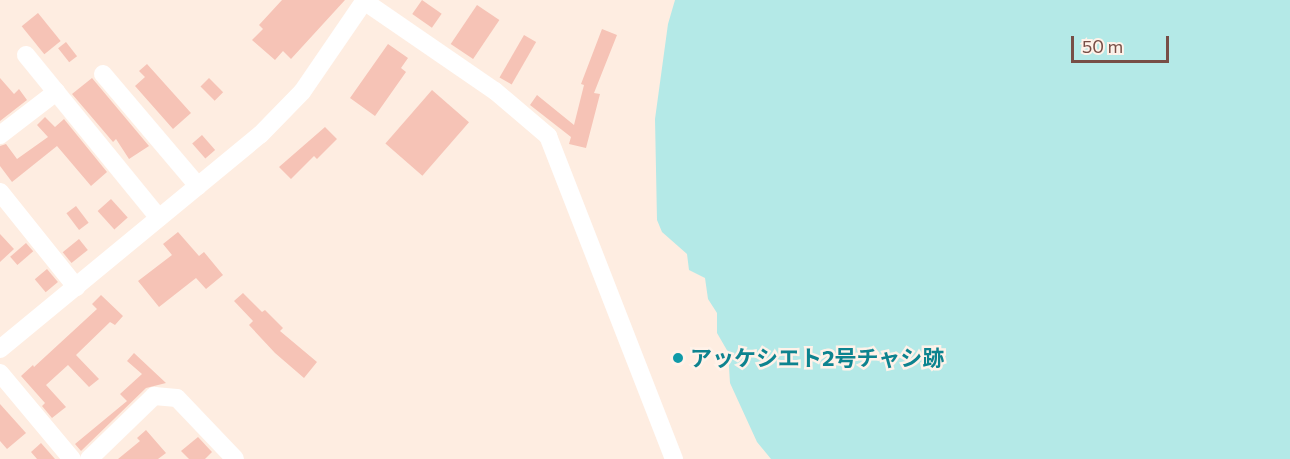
<!DOCTYPE html>
<html>
<head>
<meta charset="utf-8">
<style>
	body { margin:0 }
	#map { position:relative; width:1290px; height:459px; overflow:hidden; background:#feede1; font-family:Commissioner,"Noto Sans JP",sans-serif }
	div>[style] { position:absolute }
	[style*='--x'] { left:calc(var(--x)*1px); top:calc(var(--y)*1px); width:calc(var(--w)*1px); rotate:calc(var(--a)*1deg) }
	.water>* { inset:0; background:#b4e9e7 }
	.building>* { inset:0; background:#f6c3b6; transform-origin:0 0 }
	.minor>* { height:18px; margin:-9px; padding:0 9px; transform-origin:9px; border-radius:9px; background:#fff }
	.dots>* { width:16px; height:16px; translate:-50% -50%; box-sizing:border-box; border:3px solid #fff2e9; border-radius:50% }
	span { translate:-50% -50%; white-space:nowrap; text-align:center; line-height:1.15; -webkit-text-stroke:5px #fff2e9; paint-order:stroke }
	.culture-label { font-size:22px; color:#0d838f; font-weight:700 }
	.left { translate:0 -50%; text-align:left }
	.scale { position:absolute; left:1071px; top:36px; width:98px; height:27px; box-sizing:border-box; border:3px solid #774e46; border-top:0; padding-left:8px; font-size:18px; line-height:21px; white-space:nowrap; color:#774e46; -webkit-text-stroke:4px #fff2e9; paint-order:stroke }
</style>
</head>
<body>
<div id="map">
	<div class="water">
		<i style="clip-path:polygon(675px 0,1290px 0,1290px 459px,771px 459px,757px 442px,730px 383px,728px 352px,717px 333px,717px 313px,708px 299px,705px 278px,689px 270px,687px 254px,662px 232px,657px 220px,655px 119px,668px 24px)"></i>
	</div>
	<div class="building">
		<i style="clip-path:polygon(282px 0,345px 0,291px 59px,283px 51px,275px 60px,252px 40px,263px 29px,259px 25px)"></i>
		<i style="left:422px;top:0;width:24px;height:17px;rotate:35deg"></i>
		<i style="left:477px;top:5px;width:27px;height:47px;rotate:34deg"></i>
		<i style="left:38px;top:13px;width:36px;height:21px;rotate:51deg"></i>
		<i style="clip-path:polygon(602px 29px,617px 35px,594px 93px,600px 94px,586px 148px,569px 144px,571px 137px,530px 105px,537px 95px,574px 125px,584px 85px,581px 84px)"></i>
		<i style="left:524px;top:35px;width:14px;height:49px;rotate:30deg"></i>
		<i style="left:66px;top:42px;width:18px;height:10px;rotate:52deg"></i>
		<i style="clip-path:polygon(388px 44px,408px 58px,401px 68px,406px 72px,375px 116px,350px 98px)"></i>
		<i style="clip-path:polygon(147px 64px,191px 113px,173px 129px,135px 86px,145px 77px,139px 71px)"></i>
		<i style="clip-path:polygon(0 78px,14px 94px,19px 89px,27px 100px,0 121px)"></i>
		<i style="clip-path:polygon(92px 78px,149px 146px,129px 159px,116px 139px,113px 142px,72px 94px)"></i>
		<i style="left:209px;top:78px;width:20px;height:12px;rotate:45deg"></i>
		<i style="left:432px;top:90px;width:49px;height:71px;rotate:41deg"></i>
		<i style="clip-path:polygon(45px 117px,55px 127px,64px 119px,107px 172px,91px 186px,57px 146px,12px 182px,0 166px,0 146px,6px 144px,17px 159px,48px 137px,37px 125px)"></i>
		<i style="clip-path:polygon(325px 127px,337px 139px,317px 159px,314px 156px,291px 179px,279px 167px)"></i>
		<i style="left:202px;top:135px;width:20px;height:13px;rotate:49deg"></i>
		<i style="left:111px;top:199px;width:25px;height:18px;rotate:48deg"></i>
		<i style="left:76px;top:206px;width:21px;height:12px;rotate:53deg"></i>
		<i style="clip-path:polygon(178px 232px,199px 256px,204px 252px,223px 275px,206px 289px,196px 278px,159px 307px,138px 281px,172px 255px,163px 244px)"></i>
		<i style="clip-path:polygon(0 234px,14px 249px,0 262px)"></i>
		<i style="left:79px;top:239px;width:14px;height:21px;rotate:51deg"></i>
		<i style="left:26px;top:243px;width:11px;height:21px;rotate:49deg"></i>
		<i style="left:47px;top:269px;width:17px;height:16px;rotate:50deg"></i>
		<i style="clip-path:polygon(243px 293px,262px 312px,265px 310px,283px 328px,280px 331px,317px 362px,304px 378px,275px 353px,249px 325px,253px 321px,234px 301px)"></i>
		<i style="clip-path:polygon(101px 295px,123px 316px,115px 325px,110px 322px,76px 355px,99px 379px,89px 387px,68px 365px,46px 385px,66px 407px,52px 418px,42px 406px,45px 403px,21px 376px,33px 365px,34px 367px,97px 309px,92px 304px)"></i>
		<i style="clip-path:polygon(134px 353px,166px 383px,146px 388px,81px 451px,75px 444px,127px 401px,120px 394px,142px 374px,127px 361px)"></i>
		<i style="clip-path:polygon(0 404px,26px 433px,7px 449px,0 441px)"></i>
		<i style="clip-path:polygon(146px 430px,166px 453px,158px 459px,118px 459px,140px 441px,137px 438px)"></i>
		<i style="clip-path:polygon(198px 437px,212px 452px,205px 459px,189px 459px,181px 451px)"></i>
		<i style="clip-path:polygon(41px 443px,55px 459px,37px 459px,31px 452px)"></i>
	</div>
	<div class="minor">
		<i style="--x:364;--y:1;--w:159;--a:34.5"></i>
		<i style="--x:495;--y:91;--w:70;--a:40.3"></i>
		<i style="--x:548;--y:136;--w:347;--a:68.7"></i>
		<i style="--x:26;--y:55;--w:210;--a:50.8"></i>
		<i style="--x:103;--y:74;--w:147;--a:49.7"></i>
		<i style="--x:0;--y:135;--w:71;--a:-37.5"></i>
		<i style="--x:0;--y:192;--w:122;--a:51.3"></i>
		<i style="--x:0;--y:349;--w:337;--a:-39.5"></i>
		<i style="--x:260;--y:135;--w:60;--a:-45.7"></i>
		<i style="--x:302;--y:92;--w:112;--a:-55.6"></i>
		<i style="--x:0;--y:373;--w:112;--a:50.1"></i>
		<i style="--x:89;--y:459;--w:91;--a:-44.1"></i>
		<i style="--x:154;--y:396;--w:23;--a:5"></i>
		<i style="--x:177;--y:398;--w:84;--a:46.4"></i>
	</div>
	<div class="dots">
		<i style="left:678px;top:358px;background:#0f9aa8"></i>
	</div>
	<div class="culture-label">
		<span class="left" style="left:690px;top:358px">アッケシエト2号チャシ跡</span>
	</div>
	<div class="scale">50 m</div>
</div>
</body>
</html>
